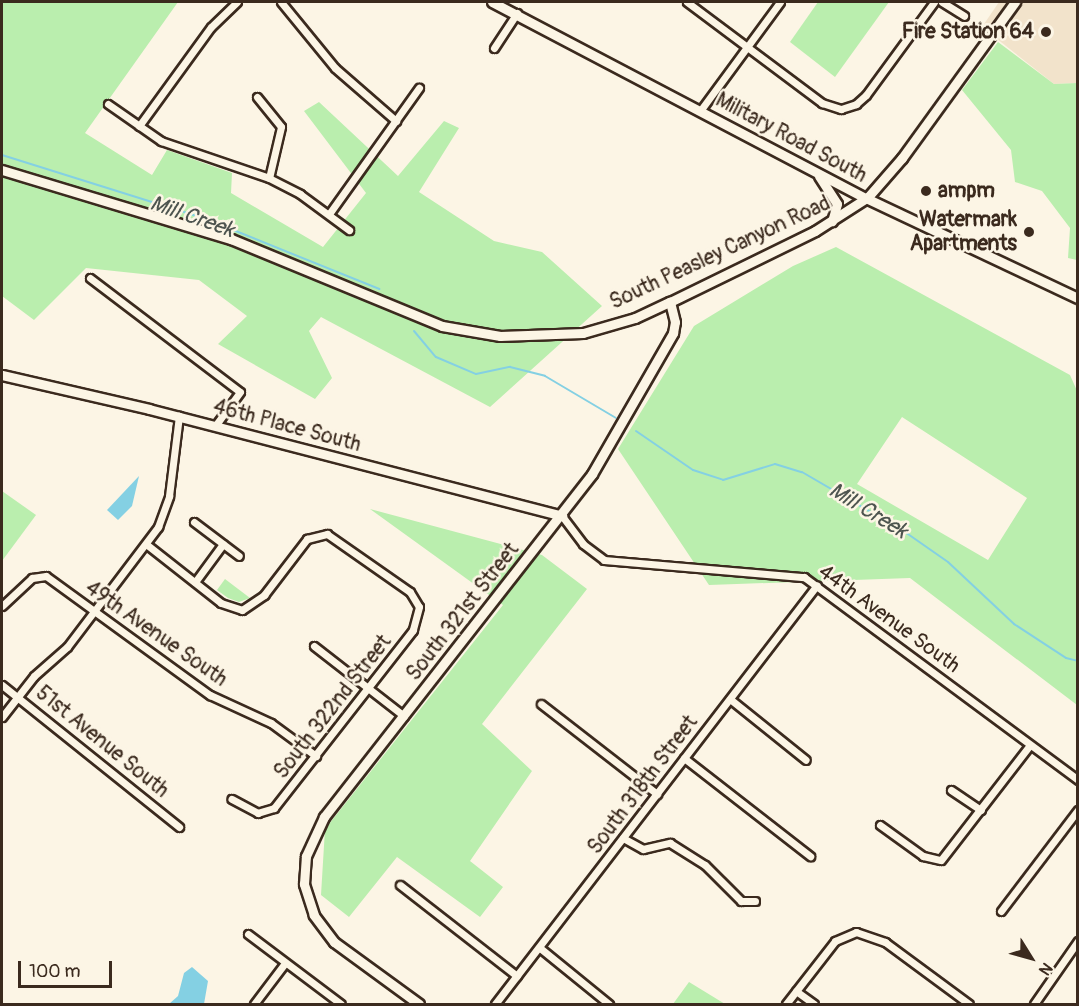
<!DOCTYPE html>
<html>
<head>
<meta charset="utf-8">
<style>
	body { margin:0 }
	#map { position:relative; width:1079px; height:1006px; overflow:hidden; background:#fcf5e5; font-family:Pangolin,sans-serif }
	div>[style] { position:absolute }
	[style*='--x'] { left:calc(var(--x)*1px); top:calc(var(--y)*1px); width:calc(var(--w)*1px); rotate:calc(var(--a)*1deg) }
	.built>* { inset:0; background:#f2e3cb }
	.green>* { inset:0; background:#baeeae }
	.water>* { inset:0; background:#84d0e3 }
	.stream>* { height:2px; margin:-1px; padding:0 1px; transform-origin:1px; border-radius:1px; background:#84d0e3 }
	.roads { filter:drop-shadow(2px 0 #3b2a1e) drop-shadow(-2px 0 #3b2a1e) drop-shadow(0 2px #3b2a1e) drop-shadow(0 -2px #3b2a1e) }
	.street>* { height:7px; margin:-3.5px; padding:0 3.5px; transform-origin:3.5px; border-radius:3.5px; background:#fcf5e5 }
	.secondary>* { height:9px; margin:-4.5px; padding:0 4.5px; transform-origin:4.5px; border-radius:4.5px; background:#fcf5e5 }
	.dots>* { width:16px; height:16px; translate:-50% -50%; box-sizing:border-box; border:3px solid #fcf5e5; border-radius:50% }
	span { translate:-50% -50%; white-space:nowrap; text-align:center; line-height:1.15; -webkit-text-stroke:5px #fcf5e5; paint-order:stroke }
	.poi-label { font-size:21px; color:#3b2a1e; font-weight:700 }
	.right { translate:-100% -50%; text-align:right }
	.left { translate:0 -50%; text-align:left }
	.street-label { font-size:21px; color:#3b2a1e }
	.water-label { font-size:22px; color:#4d544f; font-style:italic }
	.frame { position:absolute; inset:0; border:3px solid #3b2a1e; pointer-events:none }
	.north { position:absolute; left:1001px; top:928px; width:60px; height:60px; -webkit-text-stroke:4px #fcf5e5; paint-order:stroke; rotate:127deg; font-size:16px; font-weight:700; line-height:24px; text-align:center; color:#3b2a1e }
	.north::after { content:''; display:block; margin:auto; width:21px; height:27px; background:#3b2a1e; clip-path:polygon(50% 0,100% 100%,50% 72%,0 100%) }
	.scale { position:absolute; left:18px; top:961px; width:94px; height:27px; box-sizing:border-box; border:3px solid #3b2a1e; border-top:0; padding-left:8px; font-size:18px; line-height:21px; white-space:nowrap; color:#3b2a1e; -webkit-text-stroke:4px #fcf5e5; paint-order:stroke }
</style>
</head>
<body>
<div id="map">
	<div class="built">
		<i style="clip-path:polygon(999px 2px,1077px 2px,1077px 83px,1054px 84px,982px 27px)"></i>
	</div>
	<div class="green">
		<i style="clip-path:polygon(2px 2px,178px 2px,85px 133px,152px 175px,167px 150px,232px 173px,231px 193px,323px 247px,366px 193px,304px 111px,319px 102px,398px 176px,444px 121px,459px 128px,419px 192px,494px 241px,542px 252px,602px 306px,490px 407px,321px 317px,309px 331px,332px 378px,315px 399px,218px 344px,247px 316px,199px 280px,86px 268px,34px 320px,2px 296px)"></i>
		<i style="clip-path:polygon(818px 2px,889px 2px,835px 77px,790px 42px)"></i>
		<i style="clip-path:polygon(998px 42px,1054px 84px,1077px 83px,1077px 260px,1068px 258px,1070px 228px,1042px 191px,1015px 182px,1011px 150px,962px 90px)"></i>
		<i style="clip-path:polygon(evenodd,836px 247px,1070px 375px,1078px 393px,1077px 705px,910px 578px,709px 585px,618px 449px,694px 326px,793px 266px,836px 247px,902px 417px,1027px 498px,988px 560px,857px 484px,902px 417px)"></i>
		<i style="clip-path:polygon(2px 491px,36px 515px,2px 561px)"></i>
		<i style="clip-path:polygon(370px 509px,542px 555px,587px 589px,482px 724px,532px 771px,470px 861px,503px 887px,480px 917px,397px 857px,349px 917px,321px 895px,325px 829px,503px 605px)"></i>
		<i style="clip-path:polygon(225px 579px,250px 598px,239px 602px,228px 598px,217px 590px)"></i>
		<i style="clip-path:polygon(689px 982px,725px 1004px,673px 1004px)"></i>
	</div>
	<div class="water">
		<i style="clip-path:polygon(139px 476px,132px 506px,118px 520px,107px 510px)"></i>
		<i style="clip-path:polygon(192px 967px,208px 981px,204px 1004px,169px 1004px,178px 996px,184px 973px)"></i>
	</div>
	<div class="stream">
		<i style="--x:2;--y:155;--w:214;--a:17.4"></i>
		<i style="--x:206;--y:219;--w:187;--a:22"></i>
		<i style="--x:414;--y:331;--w:34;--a:50"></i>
		<i style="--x:436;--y:357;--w:43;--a:23"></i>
		<i style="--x:476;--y:374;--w:35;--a:-12"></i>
		<i style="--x:510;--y:367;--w:36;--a:14"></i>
		<i style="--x:545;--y:376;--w:82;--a:30.6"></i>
		<i style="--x:636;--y:431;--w:69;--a:34.4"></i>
		<i style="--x:693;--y:470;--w:32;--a:18"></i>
		<i style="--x:723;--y:480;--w:54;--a:-17.1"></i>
		<i style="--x:775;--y:464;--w:28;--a:17"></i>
		<i style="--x:802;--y:472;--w:119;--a:30.2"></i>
		<i style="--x:905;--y:532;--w:52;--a:34.9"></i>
		<i style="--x:948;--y:562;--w:91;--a:43.2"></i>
		<i style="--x:1014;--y:624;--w:62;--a:33.2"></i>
		<i style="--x:1066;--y:658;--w:12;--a:14"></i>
	</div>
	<div class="roads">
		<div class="street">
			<i style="--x:281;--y:2;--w:85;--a:50.7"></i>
			<i style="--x:335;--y:68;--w:81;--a:41"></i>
			<i style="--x:687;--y:2;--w:169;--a:36.8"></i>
			<i style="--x:822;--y:103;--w:20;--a:18"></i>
			<i style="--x:841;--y:109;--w:16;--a:-18"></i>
			<i style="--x:856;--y:104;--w:13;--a:-42"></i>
			<i style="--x:866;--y:95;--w:115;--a:-53.8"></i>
			<i style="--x:942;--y:2;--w:26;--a:32"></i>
			<i style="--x:494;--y:48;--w:42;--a:-56.7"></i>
			<i style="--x:257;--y:97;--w:38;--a:51"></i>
			<i style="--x:281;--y:127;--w:52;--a:103.2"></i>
			<i style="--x:108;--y:104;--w:65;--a:34.9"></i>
			<i style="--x:161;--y:141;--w:114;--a:18.9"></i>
			<i style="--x:269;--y:178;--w:35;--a:27"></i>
			<i style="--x:300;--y:194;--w:61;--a:36.3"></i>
			<i style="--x:700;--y:111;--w:135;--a:-53.7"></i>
			<i style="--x:139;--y:126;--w:122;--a:-54"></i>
			<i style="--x:211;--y:27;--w:36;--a:-44"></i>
			<i style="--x:329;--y:214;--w:155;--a:-54.5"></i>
			<i style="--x:90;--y:278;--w:188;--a:37.2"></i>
			<i style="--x:240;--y:392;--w:42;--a:126.3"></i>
			<i style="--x:562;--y:516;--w:35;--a:53"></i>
			<i style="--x:583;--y:544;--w:26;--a:37"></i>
			<i style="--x:604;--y:560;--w:201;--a:4.9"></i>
			<i style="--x:804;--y:577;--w:341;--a:36.5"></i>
			<i style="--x:194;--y:522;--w:56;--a:37.1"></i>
			<i style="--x:146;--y:544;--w:95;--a:38.2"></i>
			<i style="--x:221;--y:603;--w:22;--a:18"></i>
			<i style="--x:242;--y:610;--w:27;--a:-34"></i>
			<i style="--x:264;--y:595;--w:71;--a:-52.5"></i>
			<i style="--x:307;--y:539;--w:21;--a:-14"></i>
			<i style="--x:327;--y:534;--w:101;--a:34.9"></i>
			<i style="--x:410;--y:592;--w:17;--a:59"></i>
			<i style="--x:419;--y:607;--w:24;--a:105"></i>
			<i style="--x:413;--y:630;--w:226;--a:128"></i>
			<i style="--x:274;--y:808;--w:17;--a:163"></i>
			<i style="--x:258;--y:813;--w:30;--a:-152"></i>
			<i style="--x:195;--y:582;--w:47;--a:-53.6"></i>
			<i style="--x:2;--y:606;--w:41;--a:-43"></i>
			<i style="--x:32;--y:578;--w:14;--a:-8"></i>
			<i style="--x:46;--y:576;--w:203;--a:36"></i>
			<i style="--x:210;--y:695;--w:67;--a:24.7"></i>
			<i style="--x:271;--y:723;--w:56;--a:36.3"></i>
			<i style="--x:314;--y:646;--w:114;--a:37.9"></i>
			<i style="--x:2;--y:685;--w:227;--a:38.7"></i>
			<i style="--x:730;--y:699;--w:97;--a:38.8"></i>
			<i style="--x:541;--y:704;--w:147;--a:37.8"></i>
			<i style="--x:2;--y:717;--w:52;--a:-52"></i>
			<i style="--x:34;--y:676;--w:44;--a:-41.3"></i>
			<i style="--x:67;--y:647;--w:151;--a:-52.8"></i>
			<i style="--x:158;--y:527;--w:33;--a:-70"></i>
			<i style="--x:169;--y:496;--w:81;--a:-82.9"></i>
			<i style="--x:684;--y:758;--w:160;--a:37.9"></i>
			<i style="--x:951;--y:790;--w:36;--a:34"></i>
			<i style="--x:880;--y:825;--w:53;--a:35.8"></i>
			<i style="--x:923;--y:856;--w:18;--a:13"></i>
			<i style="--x:941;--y:860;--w:145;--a:-52.3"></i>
			<i style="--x:623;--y:838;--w:23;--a:29"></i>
			<i style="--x:643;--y:849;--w:28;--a:-13"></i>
			<i style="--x:670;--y:843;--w:41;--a:32.2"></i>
			<i style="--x:705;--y:865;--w:51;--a:45"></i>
			<i style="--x:741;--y:901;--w:14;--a:0"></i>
			<i style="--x:400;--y:885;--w:148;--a:37.9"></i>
			<i style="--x:1001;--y:911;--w:127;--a:-52.7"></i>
			<i style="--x:248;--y:934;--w:116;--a:37"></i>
			<i style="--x:540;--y:948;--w:89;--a:39.1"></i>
			<i style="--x:796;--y:991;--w:22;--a:36"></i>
			<i style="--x:254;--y:1004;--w:51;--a:-52.9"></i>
			<i style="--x:495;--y:1004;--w:528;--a:-52.46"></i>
			<i style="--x:786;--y:1004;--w:80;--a:-52.1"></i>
			<i style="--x:835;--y:941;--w:23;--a:-23"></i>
			<i style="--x:856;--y:932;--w:31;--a:19"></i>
			<i style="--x:885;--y:942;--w:104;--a:36.4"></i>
			<i style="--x:1034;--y:1004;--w:77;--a:-55.1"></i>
		</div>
		<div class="secondary">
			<i style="--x:492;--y:2;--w:422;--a:27.7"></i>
			<i style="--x:866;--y:198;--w:234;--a:25.3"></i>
			<i style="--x:2;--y:170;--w:239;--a:16.8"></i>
			<i style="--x:231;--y:239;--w:228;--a:22.4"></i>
			<i style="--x:442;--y:326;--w:59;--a:9.8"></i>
			<i style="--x:500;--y:336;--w:83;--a:-2.1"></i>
			<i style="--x:583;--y:333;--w:54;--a:-16.1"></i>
			<i style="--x:635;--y:318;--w:38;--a:-25"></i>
			<i style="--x:670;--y:302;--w:161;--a:-26.1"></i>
			<i style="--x:815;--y:231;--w:63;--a:-32.7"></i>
			<i style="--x:868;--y:197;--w:52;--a:-48.9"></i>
			<i style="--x:902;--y:158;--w:193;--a:-54.1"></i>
			<i style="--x:819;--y:176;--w:33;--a:57"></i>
			<i style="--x:837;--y:204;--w:18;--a:106"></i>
			<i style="--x:2;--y:375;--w:151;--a:13"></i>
			<i style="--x:149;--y:409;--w:427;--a:14.5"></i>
			<i style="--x:419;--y:1004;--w:105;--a:-143.9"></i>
			<i style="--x:334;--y:942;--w:34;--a:-127"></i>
			<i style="--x:314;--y:915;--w:33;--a:-108"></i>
			<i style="--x:304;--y:884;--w:28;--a:-86"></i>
			<i style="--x:306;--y:856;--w:43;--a:-65.2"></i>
			<i style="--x:324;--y:817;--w:435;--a:-52"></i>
			<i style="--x:592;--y:474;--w:163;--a:-60.1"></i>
			<i style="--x:673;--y:333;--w:11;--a:-80"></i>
			<i style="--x:675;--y:322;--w:21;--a:-104"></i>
		</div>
	</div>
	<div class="dots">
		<i style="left:1046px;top:32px;background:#3b2a1e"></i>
		<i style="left:926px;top:191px;background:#3b2a1e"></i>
		<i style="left:1029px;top:232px;background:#3b2a1e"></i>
	</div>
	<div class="poi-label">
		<span class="right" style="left:1034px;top:32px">Fire Station 64</span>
		<span class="left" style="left:938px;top:191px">ampm</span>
		<span class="right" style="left:1017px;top:232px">Watermark<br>Apartments</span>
	</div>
	<div class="street-label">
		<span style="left:791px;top:138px;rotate:28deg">Military Road South</span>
		<span style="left:720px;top:253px;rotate:-25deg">South Peasley Canyon Road</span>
		<span style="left:287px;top:426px;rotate:15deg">46th Place South</span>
		<span style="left:463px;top:612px;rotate:-52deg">South 321st Street</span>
		<span style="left:889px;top:619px;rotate:36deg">44th Avenue South</span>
		<span style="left:156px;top:634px;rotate:35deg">49th Avenue South</span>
		<span style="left:333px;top:707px;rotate:-52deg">South 322nd Street</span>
		<span style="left:102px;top:742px;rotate:39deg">51st Avenue South</span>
		<span style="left:643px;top:785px;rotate:-53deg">South 318th Street</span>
	</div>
	<div class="water-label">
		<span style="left:192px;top:217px;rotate:19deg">Mill Creek</span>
		<span style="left:868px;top:511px;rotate:31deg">Mill Creek</span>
	</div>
	<div class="frame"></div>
	<div class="north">N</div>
	<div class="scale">100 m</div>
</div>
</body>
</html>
